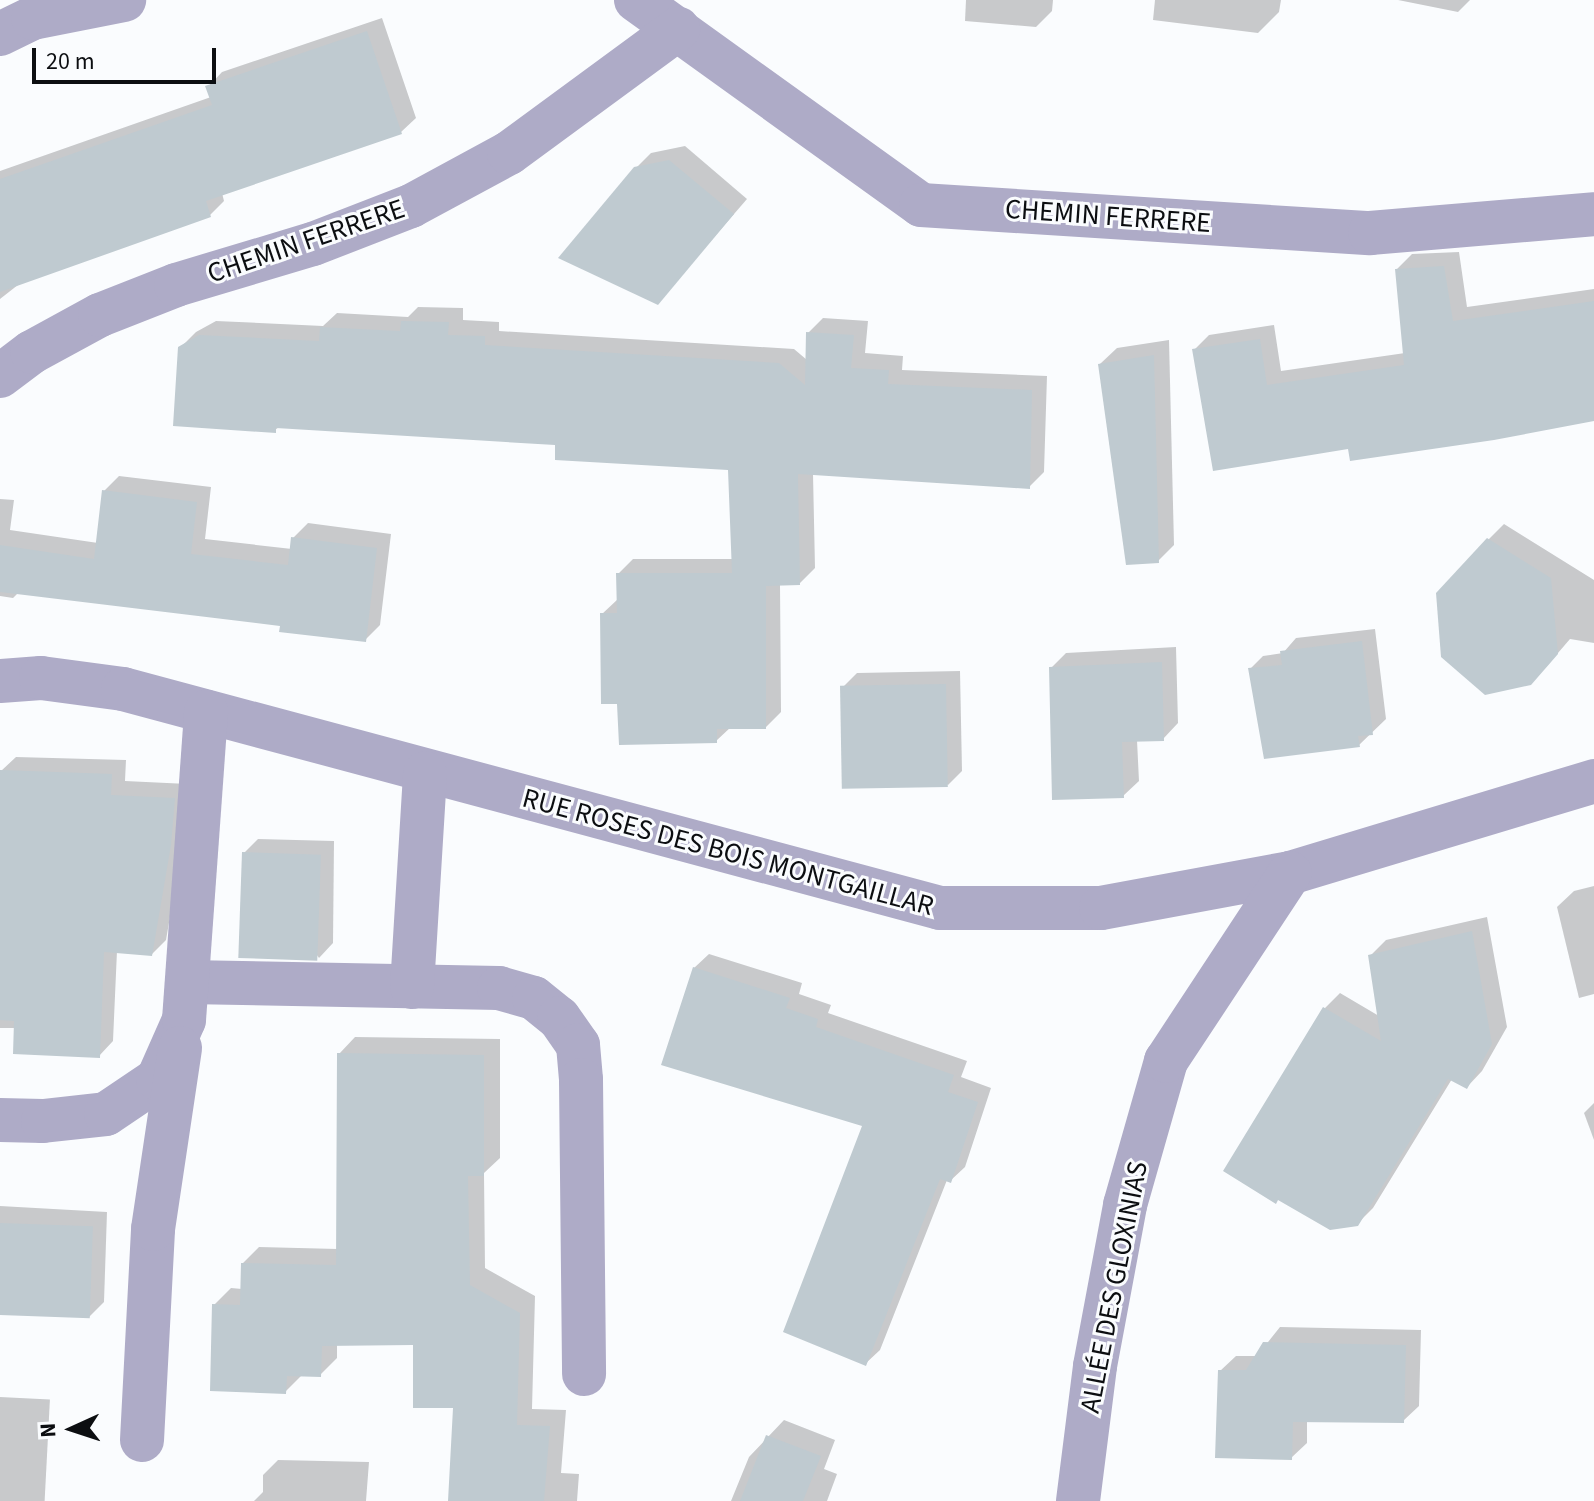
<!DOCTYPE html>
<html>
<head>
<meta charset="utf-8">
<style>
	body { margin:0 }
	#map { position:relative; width:1594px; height:1501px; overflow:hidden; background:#fafcfe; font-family:"Source Sans 3",sans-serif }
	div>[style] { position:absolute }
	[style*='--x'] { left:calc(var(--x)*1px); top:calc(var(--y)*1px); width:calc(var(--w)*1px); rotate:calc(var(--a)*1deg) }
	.shadow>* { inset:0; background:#0003; transform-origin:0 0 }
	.building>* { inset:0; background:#bfcad0; transform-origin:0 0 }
	.minor>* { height:44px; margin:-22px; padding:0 22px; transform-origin:22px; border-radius:22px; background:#aeabc7 }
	span { translate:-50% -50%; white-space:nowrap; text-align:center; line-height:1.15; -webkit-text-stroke:6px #fafcfe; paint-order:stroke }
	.street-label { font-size:28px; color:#0c0e11 }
	.north { position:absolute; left:32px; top:1389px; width:80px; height:80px; -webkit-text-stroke:6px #fafcfe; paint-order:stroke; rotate:267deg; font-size:22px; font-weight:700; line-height:32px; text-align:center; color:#0c0e11 }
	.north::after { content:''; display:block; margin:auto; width:28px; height:36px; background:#0c0e11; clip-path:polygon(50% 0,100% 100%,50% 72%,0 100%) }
	.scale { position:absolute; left:32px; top:48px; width:184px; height:36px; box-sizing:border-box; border:4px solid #0c0e11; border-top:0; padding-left:10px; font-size:24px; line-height:28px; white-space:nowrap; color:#0c0e11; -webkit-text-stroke:6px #fafcfe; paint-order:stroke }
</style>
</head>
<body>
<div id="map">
	<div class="shadow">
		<i style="clip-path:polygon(966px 0,1053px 0,1052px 11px,1036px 27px,965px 21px)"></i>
		<i style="clip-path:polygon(1155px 0,1281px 0,1279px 12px,1258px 33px,1153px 20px)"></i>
		<i style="clip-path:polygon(1398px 0,1470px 0,1458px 12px)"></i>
		<i style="clip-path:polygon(382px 18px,416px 118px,401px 132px,222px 193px,224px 201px,210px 215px,23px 281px,0 299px,0 171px,211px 97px,208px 87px,222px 72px)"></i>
		<i style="clip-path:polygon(685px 146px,747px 199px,658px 302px,636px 168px,651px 153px)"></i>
		<i style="clip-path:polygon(1459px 252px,1467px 307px,1594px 289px,1594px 420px,1349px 447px,1194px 350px,1209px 335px,1274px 325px,1281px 371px,1405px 353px,1397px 269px,1412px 254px)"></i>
		<i style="clip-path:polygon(418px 307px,463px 308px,463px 320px,499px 322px,499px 331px,794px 349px,807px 360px,808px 333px,823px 318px,868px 321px,865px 353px,903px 356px,902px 370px,1047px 376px,1044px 472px,1029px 487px,813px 473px,815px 568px,800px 583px,780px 583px,781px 712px,766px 727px,731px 727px,716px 741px,619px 702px,602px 614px,618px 599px,618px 574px,633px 559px,733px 559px,730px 468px,557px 443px,279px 427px,275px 430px,180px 348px,196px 332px,216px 321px,323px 326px,337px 313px,408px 317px)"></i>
		<i style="clip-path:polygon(1169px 340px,1174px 545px,1158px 561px,1100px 364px,1117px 348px)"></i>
		<i style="clip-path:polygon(119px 476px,211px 487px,205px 539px,292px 549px,293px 538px,308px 523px,391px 534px,380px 625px,365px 640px,282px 624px,18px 593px,13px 598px,0 596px,0 499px,14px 500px,10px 530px,98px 543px,104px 491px)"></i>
		<i style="clip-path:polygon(1504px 524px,1594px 580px,1594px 643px,1570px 639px,1546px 667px,1488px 540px)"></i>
		<i style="clip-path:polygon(1375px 629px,1386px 719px,1359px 745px,1250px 669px,1263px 656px,1283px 653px,1296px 638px)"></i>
		<i style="clip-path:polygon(1176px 647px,1178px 723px,1163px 739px,1137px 740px,1139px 781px,1123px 796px,1051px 668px,1066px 653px)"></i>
		<i style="clip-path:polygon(960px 671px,962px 771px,948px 785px,842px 688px,857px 673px)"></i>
		<i style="clip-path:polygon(16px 757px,126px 760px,125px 781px,188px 784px,185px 830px,166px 940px,152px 954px,117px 951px,113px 1041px,99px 1056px,16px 1028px,0 1028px,1px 771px)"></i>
		<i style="clip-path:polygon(258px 839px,334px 841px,333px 943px,319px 958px,244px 853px)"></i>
		<i style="clip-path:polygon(1594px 886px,1594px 994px,1579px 998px,1557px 907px,1574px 891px)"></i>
		<i style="clip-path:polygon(1487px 917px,1507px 1027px,1482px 1071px,1467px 1087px,1452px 1079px,1373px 1208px,1357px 1224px,1325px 1008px,1340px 993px,1379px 1016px,1371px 955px,1386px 940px)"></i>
		<i style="clip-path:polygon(709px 954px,802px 983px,799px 994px,831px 1005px,828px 1013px,967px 1061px,961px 1077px,991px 1088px,965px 1167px,950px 1181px,947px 1180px,880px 1350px,865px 1364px,864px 1125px,694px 968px)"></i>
		<i style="clip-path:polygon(355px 1037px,500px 1039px,500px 1158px,484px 1173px,485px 1268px,535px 1296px,532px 1409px,566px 1410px,561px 1473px,579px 1474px,577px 1501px,450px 1501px,455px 1406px,415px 1343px,337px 1344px,337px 1358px,320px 1375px,303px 1374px,285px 1392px,214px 1305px,231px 1288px,242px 1289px,243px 1263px,259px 1247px,338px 1249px,339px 1054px)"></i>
		<i style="clip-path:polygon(1594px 1103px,1594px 1140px,1584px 1113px)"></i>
		<i style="clip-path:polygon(0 1206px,107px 1212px,104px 1302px,89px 1317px,0 1313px)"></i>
		<i style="clip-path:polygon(1280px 1327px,1421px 1330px,1419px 1406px,1403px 1421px,1307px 1420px,1307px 1443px,1291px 1458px,1220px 1371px,1236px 1356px,1257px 1356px)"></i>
		<i style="left:0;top:1397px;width:50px;height:104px;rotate:3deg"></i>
		<i style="clip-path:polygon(784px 1420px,835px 1440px,824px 1469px,837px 1474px,827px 1501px,731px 1501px,749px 1457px)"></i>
		<i style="clip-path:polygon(278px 1460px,369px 1462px,366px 1501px,254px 1501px,263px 1492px,263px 1475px)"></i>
	</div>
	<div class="building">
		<i style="clip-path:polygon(367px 31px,402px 134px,206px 201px,211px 217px,0 292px,0 179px,212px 105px,205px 86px)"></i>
		<i style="clip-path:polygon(669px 160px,734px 214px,658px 305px,558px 258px,634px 167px)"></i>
		<i style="clip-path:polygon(1444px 266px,1453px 321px,1594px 301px,1594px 421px,1494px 440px,1350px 461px,1348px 449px,1213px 471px,1192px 349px,1260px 339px,1267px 385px,1404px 365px,1395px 269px)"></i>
		<i style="clip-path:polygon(401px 321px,449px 322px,448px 335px,485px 336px,485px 345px,779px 363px,805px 385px,806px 332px,854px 335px,851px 368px,889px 370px,888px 384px,1032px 390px,1030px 489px,798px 474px,800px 585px,766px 586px,766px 729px,717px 729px,717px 743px,619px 745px,617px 704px,601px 704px,600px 613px,617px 613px,616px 573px,732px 573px,728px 470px,555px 460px,555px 445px,276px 428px,276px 433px,173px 426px,178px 347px,199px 335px,319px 341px,320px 327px,400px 331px)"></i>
		<i style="clip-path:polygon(1154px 355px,1159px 563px,1126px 565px,1098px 364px)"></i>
		<i style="clip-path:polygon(102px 490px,197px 502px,191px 554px,288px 565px,291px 537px,377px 548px,366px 642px,279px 632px,280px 626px,0 592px,0 545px,94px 559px)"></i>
		<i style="clip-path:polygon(1487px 538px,1551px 578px,1558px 654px,1531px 685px,1485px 695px,1441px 657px,1436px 593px)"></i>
		<i style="clip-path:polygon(1362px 641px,1373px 735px,1358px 736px,1360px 747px,1264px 759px,1248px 668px,1282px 665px,1280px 651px)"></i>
		<i style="clip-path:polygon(1162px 662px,1164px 741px,1122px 742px,1124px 798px,1052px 800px,1049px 667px)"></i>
		<i style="left:946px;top:684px;width:103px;height:106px;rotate:89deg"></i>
		<i style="clip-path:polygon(0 770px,112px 774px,111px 795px,175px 798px,171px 845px,152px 956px,104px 952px,100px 1058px,13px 1054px,14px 1021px,0 1020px)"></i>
		<i style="left:242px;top:852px;width:79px;height:106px;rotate:2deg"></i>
		<i style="clip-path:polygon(1472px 931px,1492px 1044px,1467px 1089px,1448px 1079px,1358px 1226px,1330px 1230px,1278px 1200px,1276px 1204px,1223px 1171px,1323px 1007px,1381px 1041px,1368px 955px)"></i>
		<i style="clip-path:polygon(693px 967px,790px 998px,786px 1008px,818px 1019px,816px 1027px,954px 1075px,948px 1092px,978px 1102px,951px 1183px,940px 1179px,866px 1366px,783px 1332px,862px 1126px,661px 1065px)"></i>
		<i style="clip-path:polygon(337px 1053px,484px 1055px,484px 1176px,468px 1176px,470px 1285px,520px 1313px,517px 1425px,550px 1426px,544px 1501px,448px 1501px,453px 1408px,413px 1408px,413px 1345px,322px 1346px,321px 1377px,287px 1376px,286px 1394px,210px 1391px,212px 1304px,240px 1305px,241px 1263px,336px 1265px)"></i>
		<i style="left:0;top:1223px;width:93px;height:92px;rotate:2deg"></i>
		<i style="clip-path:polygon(1263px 1342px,1406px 1345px,1404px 1423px,1293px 1422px,1292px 1460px,1215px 1458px,1218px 1370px,1246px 1370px)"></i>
		<i style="clip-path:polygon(766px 1435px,821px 1456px,803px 1501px,740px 1501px)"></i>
	</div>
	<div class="minor">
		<i style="--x:636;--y:0;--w:351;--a:35.7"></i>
		<i style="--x:921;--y:205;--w:450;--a:3.6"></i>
		<i style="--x:1370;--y:233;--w:225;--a:-4.8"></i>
		<i style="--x:0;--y:34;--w:37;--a:-26"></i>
		<i style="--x:33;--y:18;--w:93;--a:-11.2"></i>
		<i style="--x:0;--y:376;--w:40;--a:-37"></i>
		<i style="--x:32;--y:352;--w:77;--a:-28.6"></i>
		<i style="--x:100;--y:315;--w:82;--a:-21.5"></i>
		<i style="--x:176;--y:285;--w:143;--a:-16.7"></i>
		<i style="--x:313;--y:244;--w:105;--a:-21.2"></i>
		<i style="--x:411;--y:206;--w:111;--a:-28.4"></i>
		<i style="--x:509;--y:153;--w:210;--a:-36.3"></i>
		<i style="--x:0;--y:681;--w:41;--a:-4.2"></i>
		<i style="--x:41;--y:678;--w:83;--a:7.6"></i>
		<i style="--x:123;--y:689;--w:846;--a:15.01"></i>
		<i style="--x:940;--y:908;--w:161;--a:0"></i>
		<i style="--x:1101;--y:908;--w:192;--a:-10.5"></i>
		<i style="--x:1290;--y:873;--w:318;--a:-16.8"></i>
		<i style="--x:187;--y:982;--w:312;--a:1.1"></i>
		<i style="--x:499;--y:988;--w:36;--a:16"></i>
		<i style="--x:534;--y:998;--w:32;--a:39"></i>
		<i style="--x:559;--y:1018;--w:33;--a:55"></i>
		<i style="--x:578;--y:1045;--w:35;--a:85"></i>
		<i style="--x:581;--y:1080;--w:294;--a:89.4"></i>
		<i style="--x:412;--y:987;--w:214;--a:-86.5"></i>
		<i style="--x:0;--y:1120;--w:43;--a:1.3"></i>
		<i style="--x:43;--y:1121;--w:63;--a:-6.3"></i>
		<i style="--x:106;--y:1114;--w:63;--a:-33.9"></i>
		<i style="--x:158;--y:1079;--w:64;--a:-66.2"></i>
		<i style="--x:184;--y:1020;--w:309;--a:-85.9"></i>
		<i style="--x:142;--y:1440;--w:211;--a:-87"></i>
		<i style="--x:153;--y:1229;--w:183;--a:-81.5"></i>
		<i style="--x:1078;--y:1501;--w:136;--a:-82.8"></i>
		<i style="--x:1095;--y:1366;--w:164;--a:-79.4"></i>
		<i style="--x:1125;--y:1205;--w:150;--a:-74.1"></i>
		<i style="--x:1166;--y:1061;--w:225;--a:-56.6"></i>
	</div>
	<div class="street-label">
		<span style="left:1108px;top:216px;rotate:4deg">CHEMIN FERRERE</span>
		<span style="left:306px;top:241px;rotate:-19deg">CHEMIN FERRERE</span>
		<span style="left:728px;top:852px;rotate:15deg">RUE ROSES DES BOIS MONTGAILLAR</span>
		<span style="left:1114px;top:1287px;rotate:-79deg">ALLÉE DES GLOXINIAS</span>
	</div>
	<div class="north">N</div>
	<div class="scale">20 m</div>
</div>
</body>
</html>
